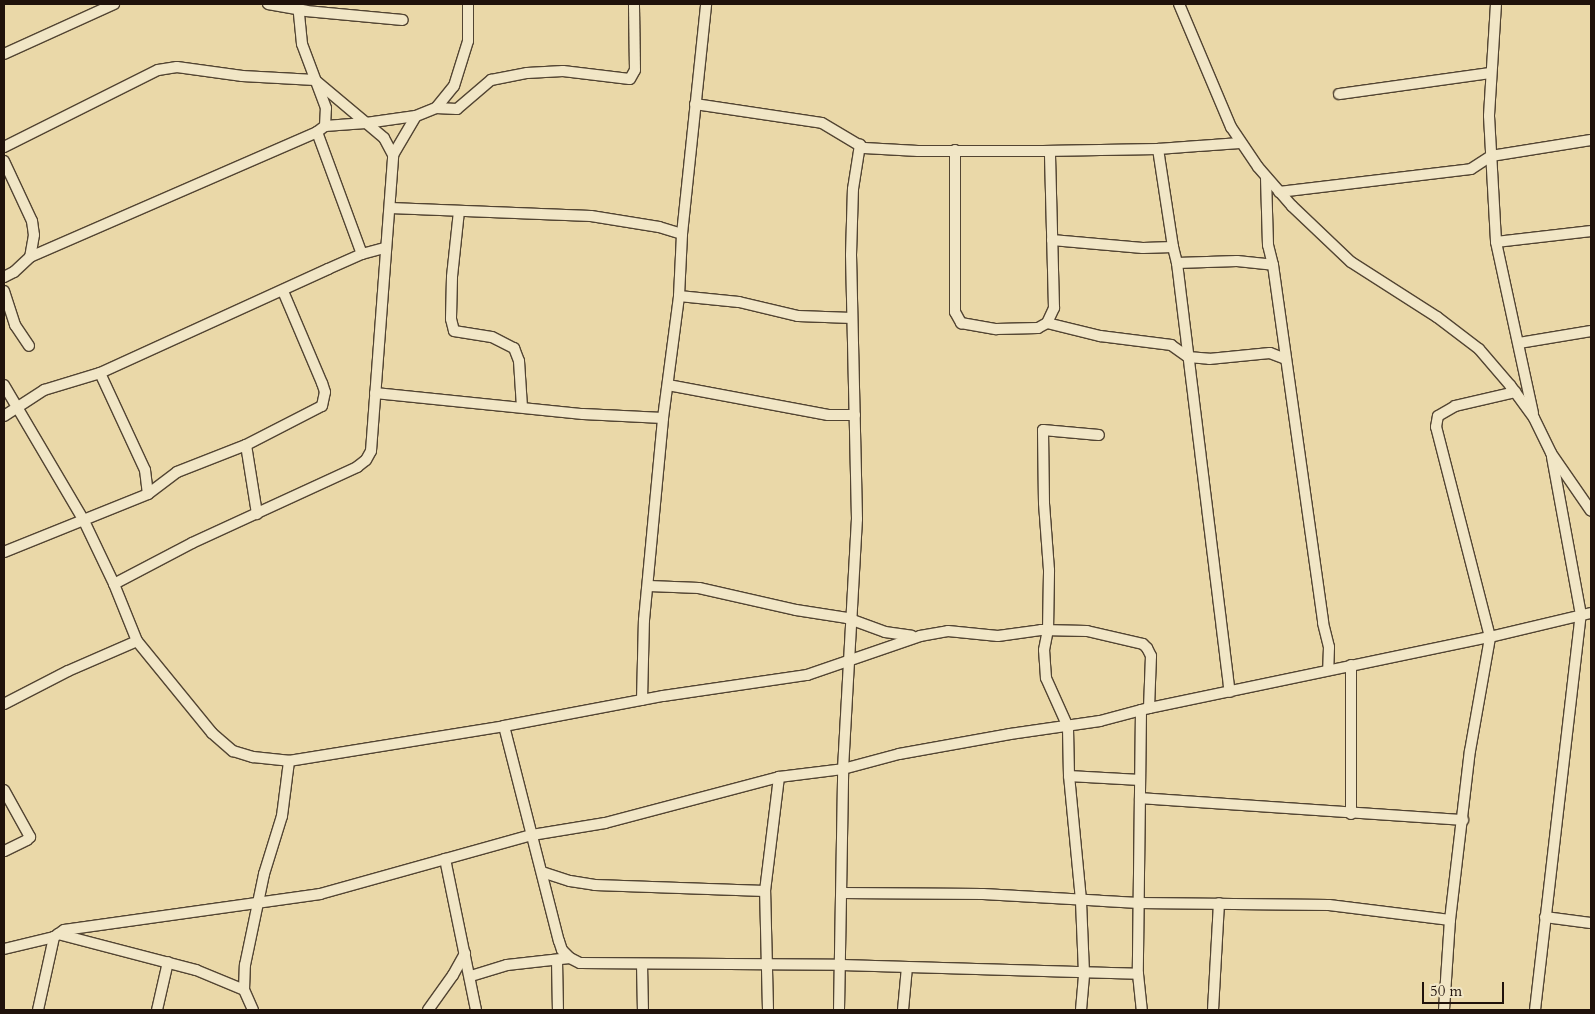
<!DOCTYPE html>
<html>
<head>
<meta charset="utf-8">
<style>
	body { margin:0 }
	#map { position:relative; width:1595px; height:1014px; overflow:hidden; background:#ead8a8; font-family:Cardo,serif }
	div>[style] { position:absolute }
	[style*='--x'] { left:calc(var(--x)*1px); top:calc(var(--y)*1px); width:calc(var(--w)*1px); rotate:calc(var(--a)*1deg) }
	.roads { filter:drop-shadow(1px 0 #524432) drop-shadow(-1px 0 #524432) drop-shadow(0 1px #524432) drop-shadow(0 -1px #524432) }
	.minor>* { height:10px; margin:-5px; padding:0 5px; transform-origin:5px; border-radius:5px; background:#f1e6c6 }
	span { translate:-50% -50%; white-space:nowrap; text-align:center; line-height:1.15; -webkit-text-stroke:4px #f1e6c6; paint-order:stroke }
	.frame { position:absolute; inset:0; border:5px solid #20120b; pointer-events:none }
	.scale { position:absolute; left:1422px; top:982px; width:82px; height:22px; box-sizing:border-box; border:2px solid #20120b; border-top:0; padding-left:6px; font-size:15px; line-height:18px; white-space:nowrap; color:#20120b; -webkit-text-stroke:4px #f1e6c6; paint-order:stroke }
</style>
</head>
<body>
<div id="map">
	<div class="roads">
		<div class="minor">
			<i style="--x:268;--y:4;--w:39;--a:10"></i>
			<i style="--x:306;--y:11;--w:97;--a:5.3"></i>
			<i style="--x:1179;--y:4;--w:134;--a:67.1"></i>
			<i style="--x:1231;--y:127;--w:48;--a:56"></i>
			<i style="--x:1258;--y:167;--w:52;--a:48.9"></i>
			<i style="--x:1292;--y:206;--w:81;--a:43.5"></i>
			<i style="--x:1351;--y:262;--w:102;--a:32.6"></i>
			<i style="--x:1437;--y:317;--w:53;--a:37.3"></i>
			<i style="--x:1479;--y:349;--w:48;--a:49.3"></i>
			<i style="--x:1510;--y:385;--w:41;--a:54"></i>
			<i style="--x:1534;--y:418;--w:39;--a:64"></i>
			<i style="--x:1551;--y:453;--w:70;--a:55.4"></i>
			<i style="--x:1496;--y:4;--w:112;--a:93.6"></i>
			<i style="--x:1489;--y:116;--w:126;--a:86.8"></i>
			<i style="--x:1496;--y:242;--w:175;--a:77.8"></i>
			<i style="--x:4;--y:54;--w:121;--a:-24.4"></i>
			<i style="--x:1339;--y:94;--w:153;--a:-7.9"></i>
			<i style="--x:695;--y:104;--w:128;--a:8.5"></i>
			<i style="--x:822;--y:123;--w:49;--a:30.8"></i>
			<i style="--x:864;--y:148;--w:54;--a:3.2"></i>
			<i style="--x:918;--y:151;--w:125;--a:0"></i>
			<i style="--x:1043;--y:151;--w:115;--a:-1"></i>
			<i style="--x:1158;--y:149;--w:82;--a:-4.2"></i>
			<i style="--x:436;--y:108;--w:21;--a:3"></i>
			<i style="--x:457;--y:109;--w:45;--a:-40.5"></i>
			<i style="--x:491;--y:80;--w:37;--a:-11"></i>
			<i style="--x:527;--y:73;--w:36;--a:-3"></i>
			<i style="--x:563;--y:71;--w:67;--a:6.8"></i>
			<i style="--x:630;--y:79;--w:10;--a:-61"></i>
			<i style="--x:635;--y:70;--w:66;--a:-90.9"></i>
			<i style="--x:325;--y:126;--w:41;--a:-4.2"></i>
			<i style="--x:366;--y:123;--w:50;--a:-8"></i>
			<i style="--x:317;--y:132;--w:130;--a:69.8"></i>
			<i style="--x:4;--y:147;--w:172;--a:-26.6"></i>
			<i style="--x:158;--y:70;--w:19;--a:-9"></i>
			<i style="--x:177;--y:67;--w:66;--a:7.9"></i>
			<i style="--x:242;--y:76;--w:73;--a:3.1"></i>
			<i style="--x:315;--y:80;--w:90;--a:40"></i>
			<i style="--x:384;--y:138;--w:19;--a:62"></i>
			<i style="--x:1158;--y:149;--w:99;--a:81.3"></i>
			<i style="--x:955;--y:150;--w:162;--a:90"></i>
			<i style="--x:955;--y:312;--w:13;--a:61"></i>
			<i style="--x:961;--y:323;--w:36;--a:10"></i>
			<i style="--x:996;--y:329;--w:42;--a:-1.4"></i>
			<i style="--x:1038;--y:328;--w:10;--a:-29"></i>
			<i style="--x:1047;--y:323;--w:17;--a:-65"></i>
			<i style="--x:1054;--y:308;--w:157;--a:-91.5"></i>
			<i style="--x:4;--y:161;--w:66;--a:65"></i>
			<i style="--x:32;--y:221;--w:14;--a:82"></i>
			<i style="--x:34;--y:235;--w:22;--a:100"></i>
			<i style="--x:1279;--y:192;--w:193;--a:-6.8"></i>
			<i style="--x:1471;--y:169;--w:24;--a:-33"></i>
			<i style="--x:1491;--y:156;--w:101;--a:-9.1"></i>
			<i style="--x:390;--y:208;--w:201;--a:2.3"></i>
			<i style="--x:591;--y:216;--w:69;--a:9.2"></i>
			<i style="--x:659;--y:227;--w:24;--a:17"></i>
			<i style="--x:459;--y:211;--w:66;--a:96.1"></i>
			<i style="--x:452;--y:277;--w:42;--a:91.4"></i>
			<i style="--x:451;--y:319;--w:12;--a:76"></i>
			<i style="--x:454;--y:331;--w:38;--a:9"></i>
			<i style="--x:492;--y:337;--w:25;--a:27"></i>
			<i style="--x:514;--y:348;--w:14;--a:69"></i>
			<i style="--x:519;--y:361;--w:46;--a:86.3"></i>
			<i style="--x:1052;--y:240;--w:91;--a:5"></i>
			<i style="--x:1143;--y:248;--w:30;--a:-2"></i>
			<i style="--x:1173;--y:247;--w:16;--a:76"></i>
			<i style="--x:1177;--y:263;--w:60;--a:-1.9"></i>
			<i style="--x:1237;--y:261;--w:36;--a:6"></i>
			<i style="--x:1273;--y:265;--w:21;--a:-104"></i>
			<i style="--x:1268;--y:245;--w:68;--a:-91.7"></i>
			<i style="--x:1496;--y:242;--w:96;--a:-6.6"></i>
			<i style="--x:1177;--y:263;--w:432;--a:83"></i>
			<i style="--x:1273;--y:265;--w:361;--a:82"></i>
			<i style="--x:1323;--y:623;--w:25;--a:76"></i>
			<i style="--x:1329;--y:647;--w:23;--a:92"></i>
			<i style="--x:4;--y:277;--w:11;--a:-27"></i>
			<i style="--x:14;--y:272;--w:22;--a:-43"></i>
			<i style="--x:30;--y:257;--w:313;--a:-23.5"></i>
			<i style="--x:317;--y:132;--w:10;--a:-37"></i>
			<i style="--x:325;--y:126;--w:18;--a:-87"></i>
			<i style="--x:326;--y:108;--w:68;--a:-110.6"></i>
			<i style="--x:302;--y:44;--w:40;--a:-95.7"></i>
			<i style="--x:4;--y:291;--w:36;--a:72"></i>
			<i style="--x:15;--y:325;--w:25;--a:56"></i>
			<i style="--x:679;--y:296;--w:60;--a:5.7"></i>
			<i style="--x:739;--y:302;--w:61;--a:13.3"></i>
			<i style="--x:798;--y:316;--w:54;--a:2.1"></i>
			<i style="--x:1047;--y:323;--w:55;--a:13.8"></i>
			<i style="--x:1100;--y:336;--w:72;--a:7.2"></i>
			<i style="--x:1171;--y:345;--w:21;--a:35"></i>
			<i style="--x:1188;--y:357;--w:21;--a:5"></i>
			<i style="--x:1209;--y:359;--w:61;--a:-5.6"></i>
			<i style="--x:1270;--y:353;--w:17;--a:21"></i>
			<i style="--x:1519;--y:343;--w:73;--a:-9.5"></i>
			<i style="--x:100;--y:373;--w:107;--a:65.1"></i>
			<i style="--x:145;--y:470;--w:24;--a:83"></i>
			<i style="--x:4;--y:385;--w:158;--a:59.5"></i>
			<i style="--x:84;--y:521;--w:70;--a:64.5"></i>
			<i style="--x:114;--y:584;--w:61;--a:68"></i>
			<i style="--x:137;--y:641;--w:119;--a:50.8"></i>
			<i style="--x:212;--y:733;--w:28;--a:41"></i>
			<i style="--x:233;--y:751;--w:21;--a:17"></i>
			<i style="--x:253;--y:757;--w:36;--a:6"></i>
			<i style="--x:289;--y:761;--w:218;--a:-9.2"></i>
			<i style="--x:504;--y:726;--w:162;--a:-10.7"></i>
			<i style="--x:663;--y:696;--w:146;--a:-8.3"></i>
			<i style="--x:807;--y:675;--w:120;--a:-19"></i>
			<i style="--x:920;--y:636;--w:28;--a:-10"></i>
			<i style="--x:948;--y:631;--w:50;--a:5.7"></i>
			<i style="--x:998;--y:636;--w:43;--a:-7.9"></i>
			<i style="--x:1041;--y:630;--w:46;--a:1.2"></i>
			<i style="--x:1087;--y:631;--w:57;--a:13.1"></i>
			<i style="--x:1143;--y:644;--w:6;--a:45"></i>
			<i style="--x:1147;--y:648;--w:9;--a:63"></i>
			<i style="--x:1151;--y:656;--w:52;--a:92.2"></i>
			<i style="--x:668;--y:385;--w:163;--a:10.6"></i>
			<i style="--x:828;--y:415;--w:27;--a:0"></i>
			<i style="--x:375;--y:393;--w:209;--a:5.8"></i>
			<i style="--x:583;--y:414;--w:80;--a:2.9"></i>
			<i style="--x:4;--y:416;--w:48;--a:-33"></i>
			<i style="--x:44;--y:390;--w:59;--a:-16.9"></i>
			<i style="--x:100;--y:373;--w:251;--a:-24.5"></i>
			<i style="--x:328;--y:269;--w:37;--a:-24"></i>
			<i style="--x:362;--y:254;--w:24;--a:-15"></i>
			<i style="--x:246;--y:445;--w:70;--a:80.9"></i>
			<i style="--x:4;--y:552;--w:155;--a:-21.9"></i>
			<i style="--x:148;--y:494;--w:36;--a:-37"></i>
			<i style="--x:177;--y:472;--w:74;--a:-21.4"></i>
			<i style="--x:246;--y:445;--w:85;--a:-27.2"></i>
			<i style="--x:322;--y:406;--w:14;--a:-78"></i>
			<i style="--x:325;--y:392;--w:9;--a:-108"></i>
			<i style="--x:322;--y:383;--w:100;--a:-113"></i>
			<i style="--x:114;--y:584;--w:88;--a:-27.7"></i>
			<i style="--x:192;--y:543;--w:182;--a:-24.7"></i>
			<i style="--x:357;--y:467;--w:11;--a:-38"></i>
			<i style="--x:366;--y:460;--w:10;--a:-61"></i>
			<i style="--x:371;--y:451;--w:297;--a:-85.7"></i>
			<i style="--x:393;--y:155;--w:45;--a:-59.5"></i>
			<i style="--x:416;--y:116;--w:22;--a:-22"></i>
			<i style="--x:436;--y:108;--w:28;--a:-51"></i>
			<i style="--x:454;--y:86;--w:47;--a:-72.7"></i>
			<i style="--x:468;--y:41;--w:37;--a:-90"></i>
			<i style="--x:649;--y:586;--w:50;--a:2.3"></i>
			<i style="--x:699;--y:588;--w:99;--a:12.8"></i>
			<i style="--x:796;--y:610;--w:52;--a:8.9"></i>
			<i style="--x:847;--y:618;--w:40;--a:20.2"></i>
			<i style="--x:885;--y:632;--w:27;--a:8"></i>
			<i style="--x:642;--y:700;--w:80;--a:-88.6"></i>
			<i style="--x:644;--y:620;--w:203;--a:-84.6"></i>
			<i style="--x:663;--y:418;--w:123;--a:-82.5"></i>
			<i style="--x:679;--y:296;--w:62;--a:-87.2"></i>
			<i style="--x:682;--y:234;--w:231;--a:-84"></i>
			<i style="--x:4;--y:704;--w:72;--a:-27.3"></i>
			<i style="--x:68;--y:671;--w:75;--a:-23.5"></i>
			<i style="--x:1141;--y:710;--w:264;--a:90.7"></i>
			<i style="--x:1138;--y:974;--w:36;--a:84"></i>
			<i style="--x:504;--y:726;--w:222;--a:75.7"></i>
			<i style="--x:559;--y:941;--w:9;--a:72"></i>
			<i style="--x:562;--y:950;--w:11;--a:45"></i>
			<i style="--x:570;--y:958;--w:11;--a:27"></i>
			<i style="--x:580;--y:963;--w:261;--a:0.4"></i>
			<i style="--x:841;--y:965;--w:297;--a:1.7"></i>
			<i style="--x:1069;--y:776;--w:71;--a:3.2"></i>
			<i style="--x:4;--y:790;--w:54;--a:61"></i>
			<i style="--x:30;--y:837;--w:4;--a:135"></i>
			<i style="--x:27;--y:840;--w:25;--a:154"></i>
			<i style="--x:1140;--y:798;--w:324;--a:3.9"></i>
			<i style="--x:1351;--y:814;--w:149;--a:-90"></i>
			<i style="--x:445;--y:859;--w:154;--a:78.4"></i>
			<i style="--x:542;--y:872;--w:29;--a:18"></i>
			<i style="--x:570;--y:881;--w:25;--a:9"></i>
			<i style="--x:595;--y:885;--w:170;--a:2"></i>
			<i style="--x:842;--y:893;--w:141;--a:0.4"></i>
			<i style="--x:983;--y:894;--w:156;--a:3.3"></i>
			<i style="--x:1139;--y:903;--w:190;--a:0.6"></i>
			<i style="--x:1329;--y:905;--w:122;--a:7.1"></i>
			<i style="--x:1545;--y:917;--w:46;--a:7.4"></i>
			<i style="--x:58;--y:934;--w:143;--a:14.6"></i>
			<i style="--x:196;--y:970;--w:52;--a:22.6"></i>
			<i style="--x:4;--y:949;--w:51;--a:-13.5"></i>
			<i style="--x:54;--y:937;--w:12;--a:-35"></i>
			<i style="--x:64;--y:930;--w:259;--a:-8"></i>
			<i style="--x:320;--y:894;--w:220;--a:-15.6"></i>
			<i style="--x:532;--y:835;--w:74;--a:-9.3"></i>
			<i style="--x:605;--y:823;--w:180;--a:-14.8"></i>
			<i style="--x:779;--y:777;--w:64;--a:-7.1"></i>
			<i style="--x:843;--y:769;--w:58;--a:-15"></i>
			<i style="--x:899;--y:754;--w:113;--a:-10.2"></i>
			<i style="--x:1010;--y:734;--w:91;--a:-8.2"></i>
			<i style="--x:1100;--y:721;--w:51;--a:-14.9"></i>
			<i style="--x:1149;--y:708;--w:348;--a:-11.8"></i>
			<i style="--x:1490;--y:637;--w:104;--a:-13.4"></i>
			<i style="--x:557;--y:960;--w:50;--a:88.9"></i>
			<i style="--x:642;--y:964;--w:46;--a:88.8"></i>
			<i style="--x:471;--y:976;--w:38;--a:-17"></i>
			<i style="--x:507;--y:965;--w:63;--a:-6.3"></i>
			<i style="--x:38;--y:1010;--w:75;--a:-77.6"></i>
			<i style="--x:157;--y:1010;--w:49;--a:-77.1"></i>
			<i style="--x:253;--y:1010;--w:22;--a:-114"></i>
			<i style="--x:244;--y:990;--w:25;--a:-88"></i>
			<i style="--x:245;--y:965;--w:93;--a:-78.2"></i>
			<i style="--x:264;--y:874;--w:61;--a:-72.8"></i>
			<i style="--x:282;--y:816;--w:55;--a:-82.7"></i>
			<i style="--x:428;--y:1010;--w:43;--a:-54.5"></i>
			<i style="--x:453;--y:975;--w:25;--a:-61"></i>
			<i style="--x:768;--y:1010;--w:119;--a:-91.4"></i>
			<i style="--x:765;--y:891;--w:115;--a:-83"></i>
			<i style="--x:839;--y:1010;--w:241;--a:-89"></i>
			<i style="--x:843;--y:769;--w:250;--a:-86.8"></i>
			<i style="--x:857;--y:519;--w:264;--a:-91.3"></i>
			<i style="--x:851;--y:255;--w:66;--a:-88.3"></i>
			<i style="--x:853;--y:189;--w:45;--a:-81"></i>
			<i style="--x:903;--y:1010;--w:43;--a:-84.7"></i>
			<i style="--x:1081;--y:1010;--w:37;--a:-85"></i>
			<i style="--x:1084;--y:973;--w:73;--a:-92.4"></i>
			<i style="--x:1081;--y:900;--w:125;--a:-95.5"></i>
			<i style="--x:1069;--y:776;--w:49;--a:-91.2"></i>
			<i style="--x:1068;--y:727;--w:54;--a:-114.2"></i>
			<i style="--x:1046;--y:678;--w:28;--a:-94"></i>
			<i style="--x:1044;--y:650;--w:20;--a:-79"></i>
			<i style="--x:1048;--y:630;--w:60;--a:-89"></i>
			<i style="--x:1049;--y:570;--w:67;--a:-94.3"></i>
			<i style="--x:1044;--y:503;--w:73;--a:-90.8"></i>
			<i style="--x:1043;--y:430;--w:56;--a:5.1"></i>
			<i style="--x:1213;--y:1010;--w:107;--a:-86.8"></i>
			<i style="--x:1444;--y:1010;--w:90;--a:-86.2"></i>
			<i style="--x:1450;--y:920;--w:170;--a:-83.3"></i>
			<i style="--x:1470;--y:751;--w:116;--a:-80"></i>
			<i style="--x:1490;--y:637;--w:217;--a:-104.4"></i>
			<i style="--x:1436;--y:427;--w:11;--a:-80"></i>
			<i style="--x:1438;--y:416;--w:20;--a:-30"></i>
			<i style="--x:1455;--y:406;--w:62;--a:-13.1"></i>
			<i style="--x:1535;--y:1010;--w:398;--a:-83.4"></i>
			<i style="--x:1581;--y:615;--w:161;--a:-100.4"></i>
		</div>
	</div>
	<div class="frame"></div>
	<div class="scale">50 m</div>
</div>
</body>
</html>
